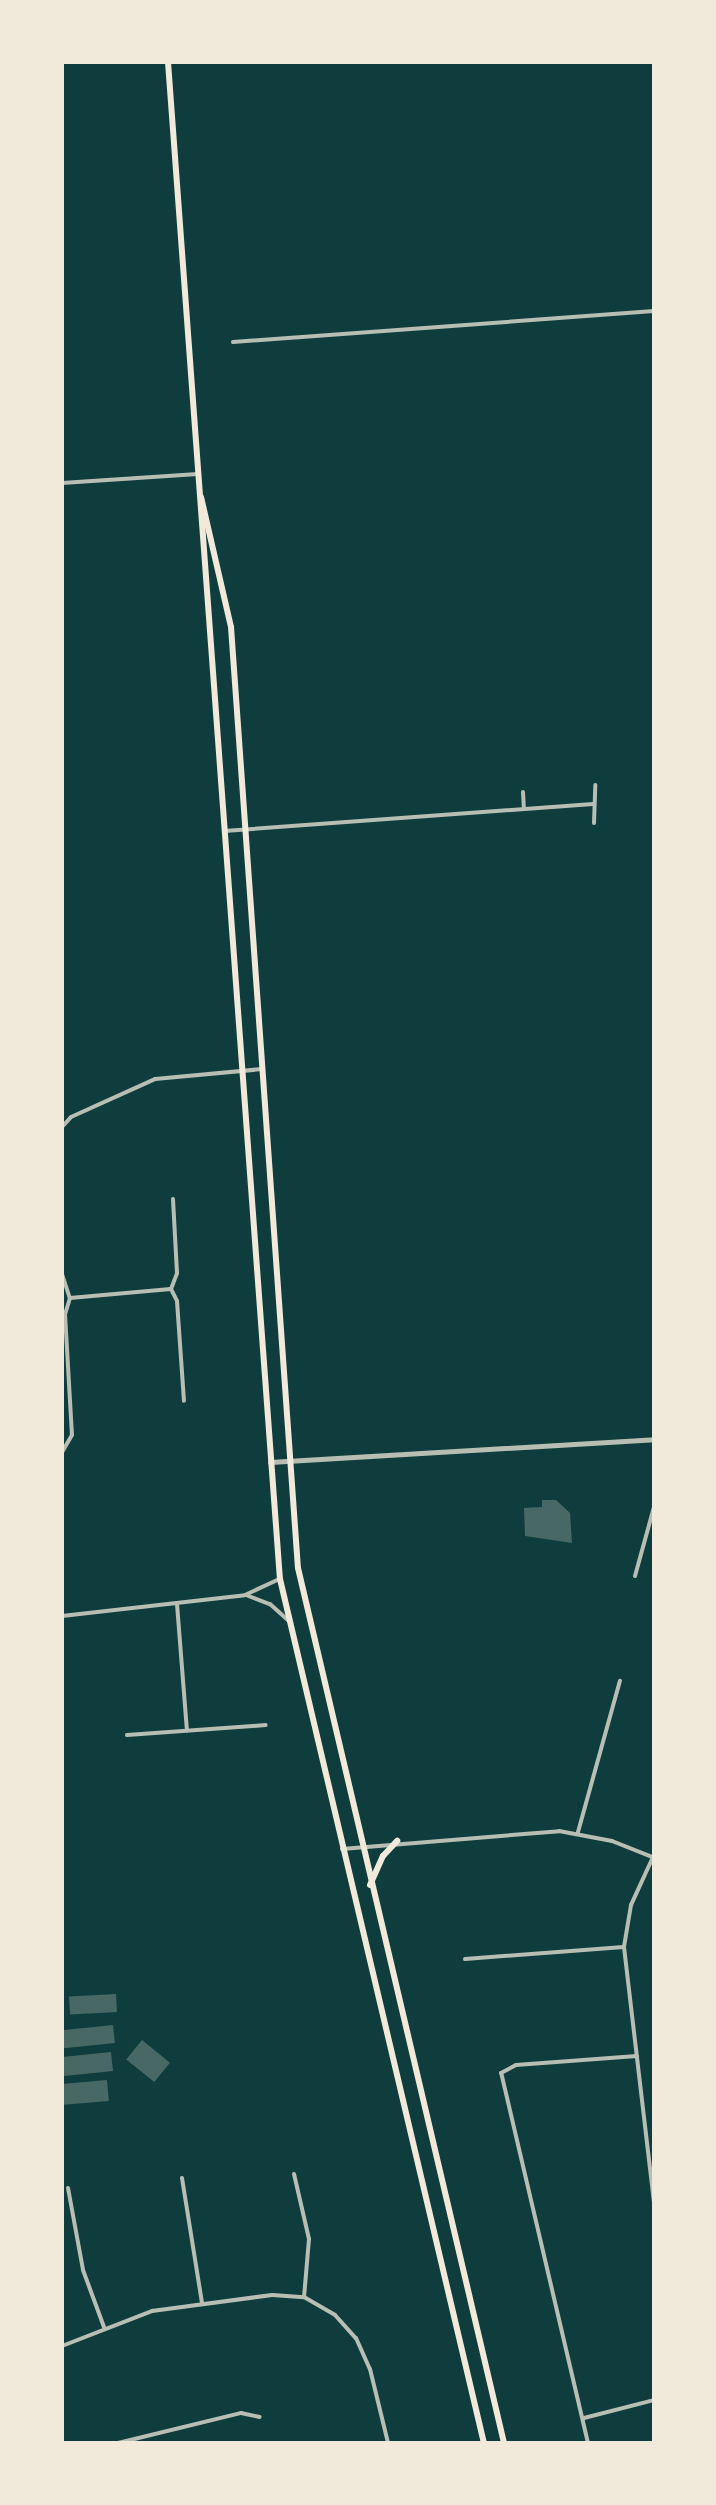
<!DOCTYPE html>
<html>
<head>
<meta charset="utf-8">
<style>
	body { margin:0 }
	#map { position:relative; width:716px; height:2505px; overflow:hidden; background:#0f3d3e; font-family:"Space Grotesk",sans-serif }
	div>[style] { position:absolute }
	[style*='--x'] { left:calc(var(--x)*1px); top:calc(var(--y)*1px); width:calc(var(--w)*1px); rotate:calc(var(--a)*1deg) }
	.building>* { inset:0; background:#486865; transform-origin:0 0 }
	.minor>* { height:4px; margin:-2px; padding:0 2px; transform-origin:2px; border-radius:2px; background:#b8beb3 }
	.tertiary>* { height:5px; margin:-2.5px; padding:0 2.5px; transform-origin:2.5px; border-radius:2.5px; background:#b8beb3 }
	.secondary>* { height:6px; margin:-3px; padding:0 3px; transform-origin:3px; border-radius:3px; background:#f1e9da }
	span { translate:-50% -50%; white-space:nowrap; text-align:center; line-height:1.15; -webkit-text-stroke:8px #f1e9da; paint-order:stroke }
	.frame { position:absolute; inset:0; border:64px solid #f1e9da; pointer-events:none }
</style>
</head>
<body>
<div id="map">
	<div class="building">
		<i style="clip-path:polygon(542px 1500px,556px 1500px,570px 1513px,572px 1543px,525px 1536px,524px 1508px,542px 1507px)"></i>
		<i style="left:116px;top:1994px;width:18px;height:47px;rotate:87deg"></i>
		<i style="left:113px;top:2025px;width:18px;height:51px;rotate:84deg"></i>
		<i style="left:142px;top:2040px;width:36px;height:25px;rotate:39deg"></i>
		<i style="left:111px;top:2052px;width:19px;height:49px;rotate:84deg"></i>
		<i style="left:107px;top:2080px;width:21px;height:45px;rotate:85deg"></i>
	</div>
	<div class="minor">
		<i style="--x:233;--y:342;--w:422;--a:-4.2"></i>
		<i style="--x:62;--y:483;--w:136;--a:-3.8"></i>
		<i style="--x:523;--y:792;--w:17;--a:87"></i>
		<i style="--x:594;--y:823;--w:38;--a:-88"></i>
		<i style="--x:224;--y:831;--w:370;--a:-4.2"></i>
		<i style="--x:62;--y:1127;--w:13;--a:-48"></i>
		<i style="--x:71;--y:1117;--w:92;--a:-24.3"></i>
		<i style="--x:155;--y:1079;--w:107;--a:-5.3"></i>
		<i style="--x:62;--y:1274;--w:25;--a:72"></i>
		<i style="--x:70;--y:1298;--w:17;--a:107"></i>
		<i style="--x:65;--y:1314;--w:121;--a:86.7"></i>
		<i style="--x:72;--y:1435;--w:20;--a:120"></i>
		<i style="--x:171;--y:1289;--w:17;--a:-69"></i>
		<i style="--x:177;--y:1273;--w:74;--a:-93.1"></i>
		<i style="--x:70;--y:1298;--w:101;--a:-5.1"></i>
		<i style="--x:171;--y:1289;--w:13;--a:63"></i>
		<i style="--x:177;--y:1301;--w:100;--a:86"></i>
		<i style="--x:635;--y:1576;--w:72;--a:-74.6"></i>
		<i style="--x:246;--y:1595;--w:26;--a:21"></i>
		<i style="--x:270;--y:1604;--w:24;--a:42"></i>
		<i style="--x:177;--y:1604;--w:127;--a:85.5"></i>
		<i style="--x:62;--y:1616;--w:184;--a:-6.5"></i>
		<i style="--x:245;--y:1595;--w:38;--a:-25"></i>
		<i style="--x:127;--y:1735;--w:139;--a:-4.1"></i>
		<i style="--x:578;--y:1832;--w:157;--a:-74.5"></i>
		<i style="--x:342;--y:1849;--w:218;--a:-4.7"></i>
		<i style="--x:559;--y:1831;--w:54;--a:10.7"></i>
		<i style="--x:612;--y:1841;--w:43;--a:21.8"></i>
		<i style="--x:653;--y:1857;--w:53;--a:114.6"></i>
		<i style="--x:631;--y:1905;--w:43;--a:99.5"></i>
		<i style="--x:624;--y:1947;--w:259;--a:83.3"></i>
		<i style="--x:465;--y:1959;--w:159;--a:-4.3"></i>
		<i style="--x:294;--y:2174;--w:67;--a:77"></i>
		<i style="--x:309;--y:2239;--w:58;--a:94.9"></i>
		<i style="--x:182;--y:2178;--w:127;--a:80.9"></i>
		<i style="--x:68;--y:2188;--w:83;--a:79.6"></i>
		<i style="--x:83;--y:2270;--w:61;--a:69.8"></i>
		<i style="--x:62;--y:2346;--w:97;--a:-21.3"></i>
		<i style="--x:152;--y:2311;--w:121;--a:-7.6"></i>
		<i style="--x:272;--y:2295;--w:32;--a:4"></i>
		<i style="--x:304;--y:2297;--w:36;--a:30"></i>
		<i style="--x:335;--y:2315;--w:31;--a:48"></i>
		<i style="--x:356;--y:2338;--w:34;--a:66"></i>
		<i style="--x:370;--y:2369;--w:76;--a:76.3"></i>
		<i style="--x:584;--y:2418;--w:72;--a:-14.4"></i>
		<i style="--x:118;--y:2443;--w:127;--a:-13.7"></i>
		<i style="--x:241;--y:2413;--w:19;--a:12"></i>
		<i style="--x:588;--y:2443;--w:380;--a:-103.2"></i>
		<i style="--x:501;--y:2073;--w:17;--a:-28"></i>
		<i style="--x:516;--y:2065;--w:121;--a:-4.3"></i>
	</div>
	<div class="tertiary">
		<i style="--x:270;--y:1462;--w:385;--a:-3.4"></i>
	</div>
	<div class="secondary">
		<i style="--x:168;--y:62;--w:1521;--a:85.78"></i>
		<i style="--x:280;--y:1579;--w:888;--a:76.72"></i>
		<i style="--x:201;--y:497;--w:133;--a:77"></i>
		<i style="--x:231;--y:627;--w:943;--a:85.93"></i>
		<i style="--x:298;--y:1568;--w:899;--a:76.75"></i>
		<i style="--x:370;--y:1885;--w:32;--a:-66"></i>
		<i style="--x:383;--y:1856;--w:21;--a:-47"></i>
	</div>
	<div class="frame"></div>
</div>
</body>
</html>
